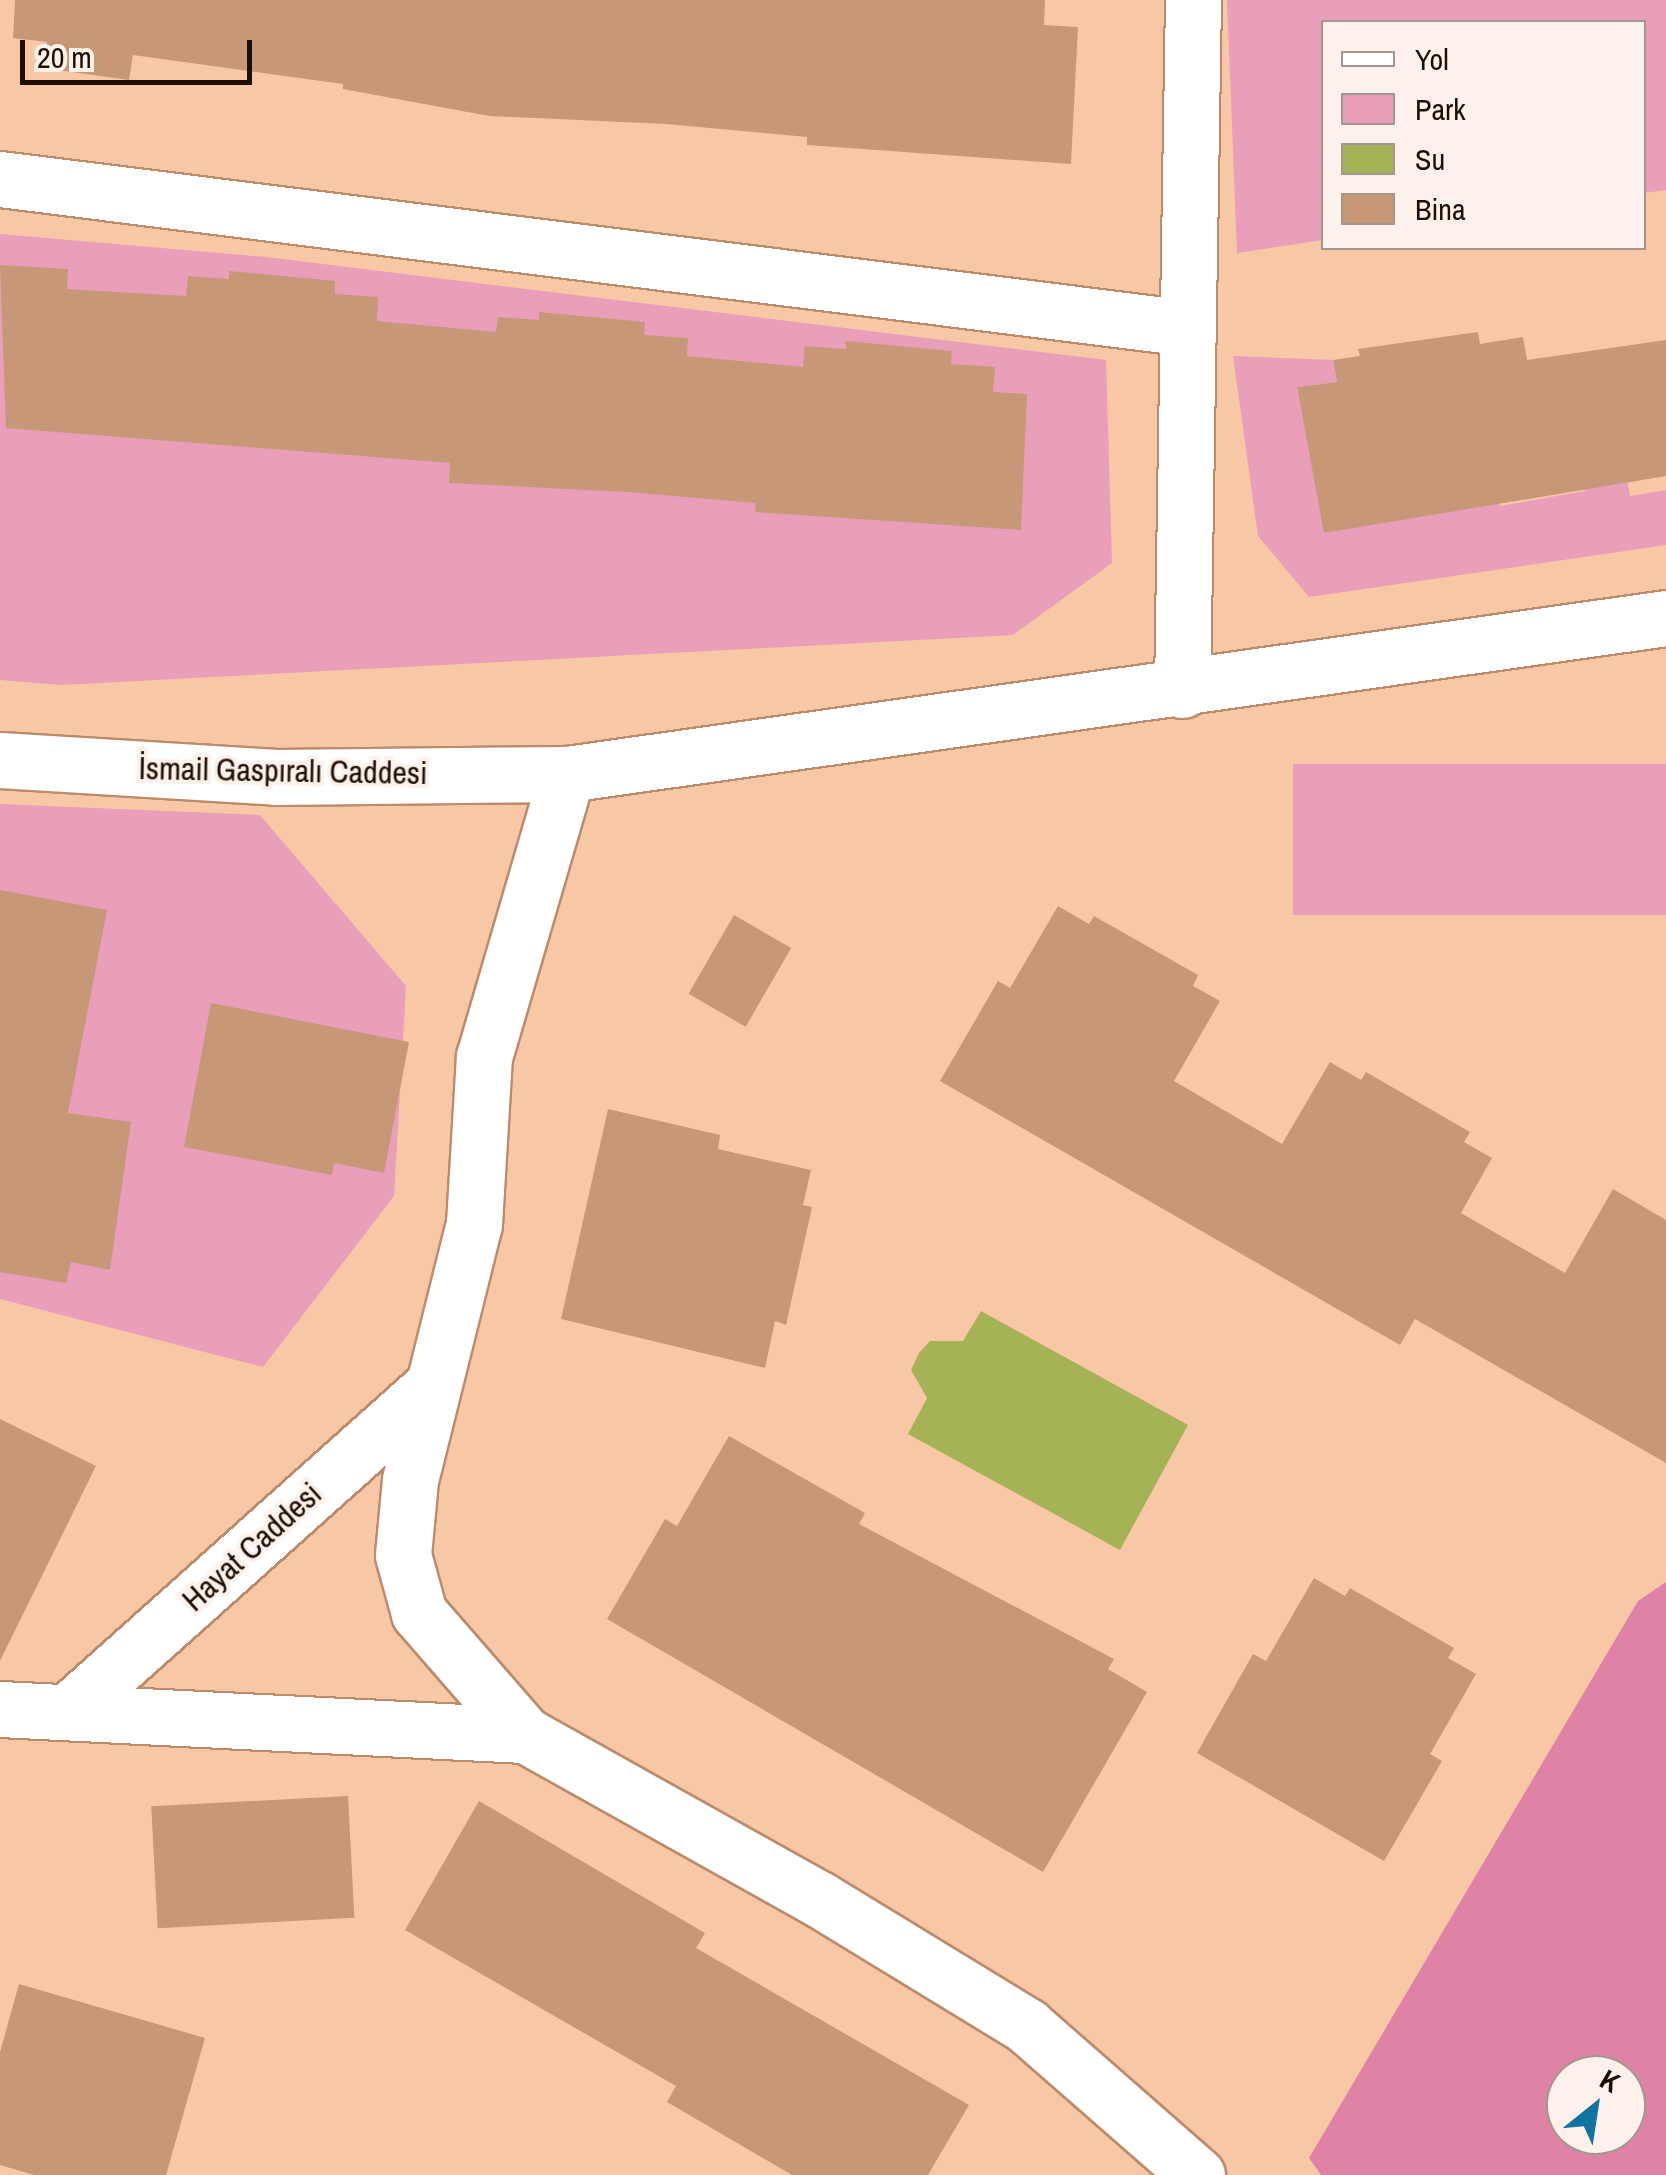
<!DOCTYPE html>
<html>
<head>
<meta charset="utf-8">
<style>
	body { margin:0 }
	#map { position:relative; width:1666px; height:2175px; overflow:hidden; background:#f8c7a6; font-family:"Archivo Narrow",sans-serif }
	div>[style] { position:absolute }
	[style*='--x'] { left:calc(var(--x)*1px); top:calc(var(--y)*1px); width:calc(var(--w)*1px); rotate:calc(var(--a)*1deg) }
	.green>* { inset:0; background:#e99fb9; transform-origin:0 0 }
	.forest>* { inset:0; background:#df83a6 }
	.water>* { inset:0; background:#a5b255 }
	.building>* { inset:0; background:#c69878; transform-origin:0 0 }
	.roads { filter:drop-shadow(2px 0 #ba8c6c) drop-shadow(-2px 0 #ba8c6c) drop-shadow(0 2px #ba8c6c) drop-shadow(0 -2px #ba8c6c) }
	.minor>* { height:55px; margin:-27.5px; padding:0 27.5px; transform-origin:27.5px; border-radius:27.5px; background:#fff }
	.major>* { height:55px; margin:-27.5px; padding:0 27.5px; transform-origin:27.5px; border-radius:27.5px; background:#fff }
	span { translate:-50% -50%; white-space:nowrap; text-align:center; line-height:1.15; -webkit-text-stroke:8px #fcf1eb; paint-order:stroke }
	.street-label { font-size:32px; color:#1e0e03 }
	.legend { position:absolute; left:1321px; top:20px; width:325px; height:230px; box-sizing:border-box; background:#fcf1eb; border:2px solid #a3968e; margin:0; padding:12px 18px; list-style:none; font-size:30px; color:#1e0e03 }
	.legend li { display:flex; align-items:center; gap:20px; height:50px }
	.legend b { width:50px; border:2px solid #a3968e }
	.north { position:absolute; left:1546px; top:2055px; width:100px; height:100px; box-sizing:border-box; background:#fcf1eb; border:2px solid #a3968e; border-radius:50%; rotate:30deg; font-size:28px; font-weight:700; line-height:40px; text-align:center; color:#1e0e03 }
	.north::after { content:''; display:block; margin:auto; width:35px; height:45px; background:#1373a0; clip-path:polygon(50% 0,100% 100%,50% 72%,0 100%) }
	.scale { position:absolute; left:20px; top:40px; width:232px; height:45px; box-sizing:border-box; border:5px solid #1e0e03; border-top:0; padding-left:12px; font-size:30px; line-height:35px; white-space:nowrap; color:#1e0e03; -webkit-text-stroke:8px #fcf1eb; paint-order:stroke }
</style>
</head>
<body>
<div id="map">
	<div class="green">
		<i style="clip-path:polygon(1227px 0,1666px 0,1666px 190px,1644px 193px,1644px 22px,1324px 22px,1323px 240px,1237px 253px)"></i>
		<i style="clip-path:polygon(0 234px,266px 257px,1106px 360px,1112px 563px,1013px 635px,61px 685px,0 680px)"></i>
		<i style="clip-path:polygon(1604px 349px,1630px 496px,1666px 490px,1666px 545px,1309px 597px,1258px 536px,1233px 356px,1333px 360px,1337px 382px,1297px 387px,1325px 533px,1492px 470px,1500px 506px,1585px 491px,1561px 357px)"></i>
		<i style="left:1666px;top:764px;width:151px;height:373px;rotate:90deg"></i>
		<i style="clip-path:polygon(0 804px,260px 815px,406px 986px,394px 1196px,263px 1367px,0 1299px)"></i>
	</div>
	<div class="forest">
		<i style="clip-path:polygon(evenodd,1666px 1582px,1666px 2175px,1321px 2175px,1309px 2158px,1638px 1601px,1666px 1582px,1566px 2075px,1626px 2075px,1626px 2135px,1566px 2135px,1566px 2075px)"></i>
	</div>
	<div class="water">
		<i style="clip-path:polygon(981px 1311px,1188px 1425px,1120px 1550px,908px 1434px,927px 1398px,911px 1370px,919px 1353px,930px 1341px,963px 1341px)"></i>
	</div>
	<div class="building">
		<i style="clip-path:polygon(15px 0,1045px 0,1044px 25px,1078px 27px,1071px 164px,807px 145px,807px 137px,666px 124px,489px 116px,343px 89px,343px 84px,133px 55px,129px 80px,43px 68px,47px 42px,13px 38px)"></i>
		<i style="clip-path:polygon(0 265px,68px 269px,67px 289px,186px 296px,188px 276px,229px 279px,229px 271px,335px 281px,335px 294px,378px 297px,377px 321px,496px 332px,498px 317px,539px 320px,539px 312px,645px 322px,644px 335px,688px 338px,687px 356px,803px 367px,805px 346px,846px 349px,846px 341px,952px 351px,951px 364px,995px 367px,993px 392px,1027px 394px,1021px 530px,755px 512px,756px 503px,627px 492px,449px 483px,450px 463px,6px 428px)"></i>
		<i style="clip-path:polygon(1478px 332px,1480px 344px,1523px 337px,1527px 360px,1666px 340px,1666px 476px,1324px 533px,1297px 387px,1337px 382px,1333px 360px,1360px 356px,1358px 349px)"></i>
		<i style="clip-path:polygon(0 890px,107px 910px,68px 1113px,131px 1122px,110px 1270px,71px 1262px,66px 1283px,0 1272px)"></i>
		<i style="clip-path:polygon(1058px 906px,1089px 924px,1094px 916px,1198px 975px,1193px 986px,1220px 1001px,1174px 1081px,1282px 1144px,1330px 1062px,1361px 1080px,1366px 1072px,1470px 1132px,1464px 1142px,1492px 1158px,1461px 1213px,1565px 1273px,1613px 1189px,1666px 1220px,1666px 1463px,1415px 1319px,1400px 1345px,940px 1081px,998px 981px,1010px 988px)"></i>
		<i style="left:734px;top:915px;width:66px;height:91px;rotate:30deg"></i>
		<i style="clip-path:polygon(211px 1003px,409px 1042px,384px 1173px,334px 1163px,332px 1175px,184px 1147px)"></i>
		<i style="clip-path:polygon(608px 1109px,720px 1135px,718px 1149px,811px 1170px,803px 1205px,812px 1207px,786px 1325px,775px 1321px,765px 1368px,561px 1319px)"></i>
		<i style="clip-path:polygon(0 1419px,96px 1466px,0 1661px)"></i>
		<i style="clip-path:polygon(729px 1436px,865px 1513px,859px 1524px,1114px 1659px,1108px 1669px,1147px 1692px,1043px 1872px,607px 1619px,665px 1519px,677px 1526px)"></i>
		<i style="clip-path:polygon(1314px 1578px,1345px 1596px,1350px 1588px,1454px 1648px,1448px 1658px,1476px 1674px,1430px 1754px,1442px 1761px,1384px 1861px,1197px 1753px,1253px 1654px,1266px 1661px)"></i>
		<i style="left:348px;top:1796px;width:122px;height:197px;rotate:87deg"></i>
		<i style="clip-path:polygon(479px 1801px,705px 1933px,696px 1948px,969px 2105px,928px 2175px,792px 2175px,667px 2102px,676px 2086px,405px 1930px)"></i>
		<i style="clip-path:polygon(19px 1984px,205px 2038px,166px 2175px,34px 2175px,0 2165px,0 2052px)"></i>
	</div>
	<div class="roads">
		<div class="minor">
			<i style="--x:0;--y:179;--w:1197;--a:7.15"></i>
			<i style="--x:1182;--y:690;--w:690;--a:-89.09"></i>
			<i style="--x:0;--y:760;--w:277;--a:3.5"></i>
			<i style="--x:276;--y:777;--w:291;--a:-0.6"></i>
			<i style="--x:72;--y:1708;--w:483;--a:-41.8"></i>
			<i style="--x:0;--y:1709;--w:526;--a:2.84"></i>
		</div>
		<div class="major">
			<i style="--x:1197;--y:2175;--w:226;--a:-138.8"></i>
			<i style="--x:1027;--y:2026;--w:244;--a:-148.6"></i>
			<i style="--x:819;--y:1899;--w:337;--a:-150.8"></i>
			<i style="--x:525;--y:1735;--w:162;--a:-131"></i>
			<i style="--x:419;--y:1613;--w:60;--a:-105.4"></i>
			<i style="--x:403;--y:1555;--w:75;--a:-84.7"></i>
			<i style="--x:410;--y:1480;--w:264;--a:-76"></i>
			<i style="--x:474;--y:1224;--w:167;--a:-86.6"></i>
			<i style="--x:484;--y:1057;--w:295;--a:-73.7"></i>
			<i style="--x:567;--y:774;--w:1110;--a:-8.08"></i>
		</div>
	</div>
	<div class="street-label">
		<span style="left:283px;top:771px;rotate:1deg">İsmail Gaspıralı Caddesi</span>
		<span style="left:252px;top:1547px;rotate:-42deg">Hayat Caddesi</span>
	</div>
	<ul class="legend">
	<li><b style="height:12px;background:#fff"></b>Yol</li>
	<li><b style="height:28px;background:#e99fb9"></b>Park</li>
	<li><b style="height:28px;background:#a5b255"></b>Su</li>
	<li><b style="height:28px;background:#c69878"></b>Bina</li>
	</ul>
	<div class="north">K</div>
	<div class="scale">20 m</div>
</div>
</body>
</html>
